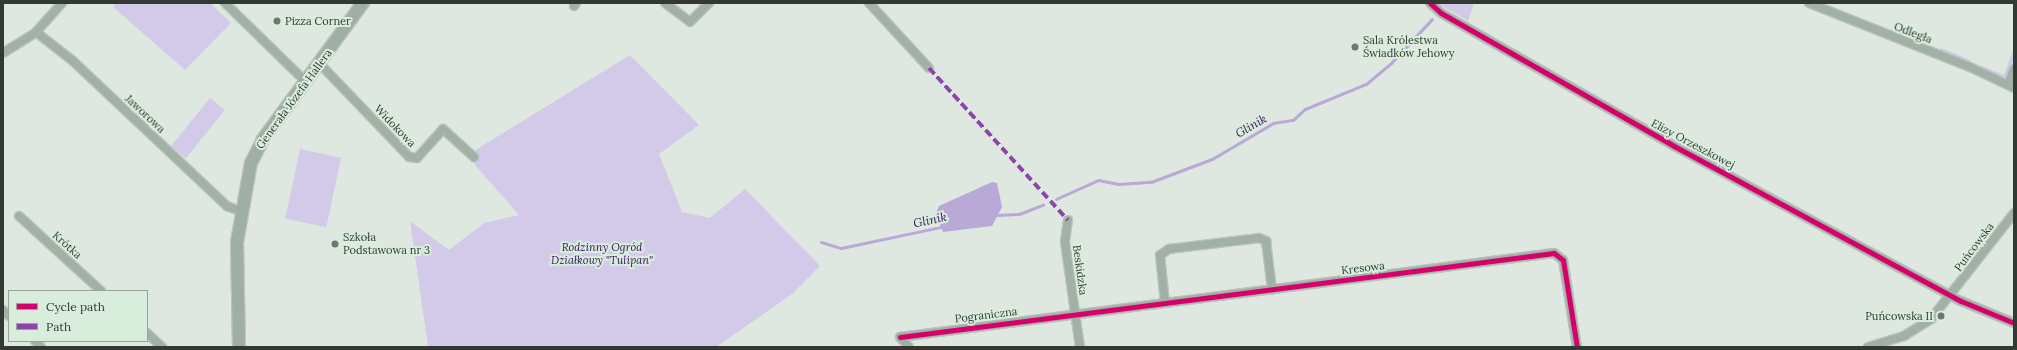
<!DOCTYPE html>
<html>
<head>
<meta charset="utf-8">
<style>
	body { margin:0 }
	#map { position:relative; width:2017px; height:350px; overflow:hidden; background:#dee8e0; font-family:Lora,serif }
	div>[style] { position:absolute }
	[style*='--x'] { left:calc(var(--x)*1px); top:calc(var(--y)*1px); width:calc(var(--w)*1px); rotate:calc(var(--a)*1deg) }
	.green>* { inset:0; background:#d2cae8; transform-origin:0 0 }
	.water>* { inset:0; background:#b8a9d6 }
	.stream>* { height:3px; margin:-1.5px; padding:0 1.5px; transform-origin:1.5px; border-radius:1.5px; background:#b8a9d6 }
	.roads { filter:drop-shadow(1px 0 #bcc4be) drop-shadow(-1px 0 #bcc4be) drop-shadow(0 1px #bcc4be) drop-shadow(0 -1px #bcc4be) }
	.street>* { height:8px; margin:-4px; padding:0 4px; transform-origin:4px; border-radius:4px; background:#a2b1a5 }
	.secondary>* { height:12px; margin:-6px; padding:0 6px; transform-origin:6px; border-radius:6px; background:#a0afa4 }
	.quiet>* { height:4px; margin-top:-2px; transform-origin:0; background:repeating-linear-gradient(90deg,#8e44ad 0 8px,transparent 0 12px) }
	.cycleway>* { height:5px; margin:-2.5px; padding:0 2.5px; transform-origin:2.5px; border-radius:2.5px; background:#d6006c }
	.dots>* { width:11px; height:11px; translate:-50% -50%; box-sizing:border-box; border:2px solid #d9eddd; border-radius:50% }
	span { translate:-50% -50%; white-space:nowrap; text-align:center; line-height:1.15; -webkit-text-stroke:4px #d9eddd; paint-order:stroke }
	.poi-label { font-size:11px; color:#323933 }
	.left { translate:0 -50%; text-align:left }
	.right { translate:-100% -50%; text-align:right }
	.street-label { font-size:11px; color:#323933 }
	.park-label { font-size:11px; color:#380e5f; font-style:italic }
	.water-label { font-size:12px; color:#3b1363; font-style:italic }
	.frame { position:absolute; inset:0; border:4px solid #323933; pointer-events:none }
	.legend { position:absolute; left:8px; top:290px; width:140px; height:52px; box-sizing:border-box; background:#d9eddd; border:1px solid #96a599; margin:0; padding:5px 7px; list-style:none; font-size:12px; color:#323933 }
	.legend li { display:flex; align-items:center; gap:8px; height:20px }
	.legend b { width:20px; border:1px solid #96a599 }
</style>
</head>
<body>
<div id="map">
	<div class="green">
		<i style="clip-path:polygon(116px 3px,210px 3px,231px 23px,185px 70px,113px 7px)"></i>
		<i style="clip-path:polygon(1437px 3px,1474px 3px,1468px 21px)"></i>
		<i style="clip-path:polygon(1941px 48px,1956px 54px,1972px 61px,1967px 62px,1939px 52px)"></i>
		<i style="clip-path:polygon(2014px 48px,2014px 60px,2006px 78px,1981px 68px,1980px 65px,2004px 75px)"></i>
		<i style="clip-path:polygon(630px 55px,699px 125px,659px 154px,682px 212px,710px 218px,745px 189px,820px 266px,792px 294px,716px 347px,428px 347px,410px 221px,449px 250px,484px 223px,519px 215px,474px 164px,480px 158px,474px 151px)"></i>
		<i style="left:210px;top:98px;width:19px;height:62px;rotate:39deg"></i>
		<i style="left:300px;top:149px;width:42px;height:71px;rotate:12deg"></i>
	</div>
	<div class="water">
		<i style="clip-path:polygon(992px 182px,997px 183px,1002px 207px,992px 226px,943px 232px,936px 214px,939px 206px)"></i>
	</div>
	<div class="stream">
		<i style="--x:1056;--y:199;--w:46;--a:-24.3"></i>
		<i style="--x:1098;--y:180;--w:21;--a:11"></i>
		<i style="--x:1119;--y:184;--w:32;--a:-4"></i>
		<i style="--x:1151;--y:182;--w:65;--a:-20.7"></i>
		<i style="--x:1212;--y:159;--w:71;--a:-30.5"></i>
		<i style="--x:1273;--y:123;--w:20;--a:-9"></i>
		<i style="--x:1293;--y:120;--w:16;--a:-43"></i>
		<i style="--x:1305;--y:109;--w:66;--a:-22.3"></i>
		<i style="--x:1366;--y:84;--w:33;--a:-40"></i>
		<i style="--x:1391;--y:63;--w:60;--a:-47"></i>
		<i style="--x:997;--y:215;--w:22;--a:-3"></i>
		<i style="--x:1019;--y:214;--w:26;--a:-21"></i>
		<i style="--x:821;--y:242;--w:21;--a:17"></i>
		<i style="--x:841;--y:248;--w:106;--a:-11.9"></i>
	</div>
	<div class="roads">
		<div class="street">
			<i style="--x:225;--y:3;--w:113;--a:44.3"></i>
			<i style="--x:665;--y:3;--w:31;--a:37"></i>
			<i style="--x:690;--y:22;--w:27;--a:-45"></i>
			<i style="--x:869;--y:3;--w:88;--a:47.3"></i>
			<i style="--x:1430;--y:3;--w:15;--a:42"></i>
			<i style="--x:1441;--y:13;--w:268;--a:29.7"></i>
			<i style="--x:1674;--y:146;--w:326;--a:28.4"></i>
			<i style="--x:1961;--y:301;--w:57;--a:22.5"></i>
			<i style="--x:1809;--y:3;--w:175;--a:21.7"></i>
			<i style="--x:1972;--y:68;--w:47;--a:25.5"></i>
			<i style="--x:574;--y:6;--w:4;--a:-56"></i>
			<i style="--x:36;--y:32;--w:47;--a:38.1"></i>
			<i style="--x:73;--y:61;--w:212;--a:43.3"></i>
			<i style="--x:227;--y:206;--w:14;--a:21"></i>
			<i style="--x:3;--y:53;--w:39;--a:-32"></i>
			<i style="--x:36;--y:32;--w:39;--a:-48"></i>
			<i style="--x:319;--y:63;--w:130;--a:46.2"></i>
			<i style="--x:409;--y:157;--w:8;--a:7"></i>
			<i style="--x:417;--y:158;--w:39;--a:-48"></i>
			<i style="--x:443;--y:129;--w:42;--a:42.1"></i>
			<i style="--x:2008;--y:85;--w:17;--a:-69"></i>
			<i style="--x:19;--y:216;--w:111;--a:42.4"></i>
			<i style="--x:1068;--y:220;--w:22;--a:98"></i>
			<i style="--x:1065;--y:242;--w:106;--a:81.9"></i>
			<i style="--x:1165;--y:303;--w:48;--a:-95.9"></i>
			<i style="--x:1160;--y:255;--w:11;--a:-34"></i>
			<i style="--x:1169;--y:249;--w:91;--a:-7"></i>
			<i style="--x:1259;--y:238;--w:8;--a:23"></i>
			<i style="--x:1266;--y:241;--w:49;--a:83"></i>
			<i style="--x:3;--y:310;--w:8;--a:45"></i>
			<i style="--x:147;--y:333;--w:21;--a:43"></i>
			<i style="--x:900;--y:337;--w:659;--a:-7.32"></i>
			<i style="--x:1554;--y:253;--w:11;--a:38"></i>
			<i style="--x:1563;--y:260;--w:88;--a:80.9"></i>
			<i style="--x:900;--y:337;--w:13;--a:48"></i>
			<i style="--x:35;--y:341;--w:8;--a:45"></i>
			<i style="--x:1868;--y:347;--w:38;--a:-17"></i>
			<i style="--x:1904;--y:336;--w:32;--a:-32"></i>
			<i style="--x:1931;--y:319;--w:135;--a:-51.9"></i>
		</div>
		<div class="secondary">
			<i style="--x:239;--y:347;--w:105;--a:-91.1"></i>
			<i style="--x:237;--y:242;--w:80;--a:-80"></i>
			<i style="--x:251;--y:163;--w:27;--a:-63"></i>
			<i style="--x:263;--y:139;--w:169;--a:-53.7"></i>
		</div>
	</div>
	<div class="quiet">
		<i style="--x:929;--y:68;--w:206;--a:47.6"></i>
	</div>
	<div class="cycleway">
		<i style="--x:1430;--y:3;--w:15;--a:42"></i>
		<i style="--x:1441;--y:13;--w:268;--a:29.7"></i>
		<i style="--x:1674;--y:146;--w:326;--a:28.4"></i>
		<i style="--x:1961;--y:301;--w:57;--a:22.5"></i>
		<i style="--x:900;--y:337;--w:659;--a:-7.32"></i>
		<i style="--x:1554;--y:253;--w:11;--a:38"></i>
		<i style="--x:1563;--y:260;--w:88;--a:80.9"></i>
	</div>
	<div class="dots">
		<i style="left:277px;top:21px;background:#6e7670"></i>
		<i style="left:1355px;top:47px;background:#6e7670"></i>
		<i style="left:335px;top:244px;background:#6e7670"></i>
		<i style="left:1941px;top:316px;background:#6e7670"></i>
	</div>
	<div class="poi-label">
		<span class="left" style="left:285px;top:21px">Pizza Corner</span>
		<span class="left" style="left:1363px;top:47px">Sala Królestwa<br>Świadków Jehowy</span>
		<span class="left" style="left:343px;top:244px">Szkoła<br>Podstawowa nr 3</span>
		<span class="right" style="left:1933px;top:316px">Puńcowska II</span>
	</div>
	<div class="street-label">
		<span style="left:1913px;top:33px;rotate:21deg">Odległa</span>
		<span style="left:294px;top:99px;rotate:-54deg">Generała Józefa Hallera</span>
		<span style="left:145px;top:114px;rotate:43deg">Jaworowa</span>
		<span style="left:395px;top:126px;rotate:46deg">Widokowa</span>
		<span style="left:1693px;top:144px;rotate:28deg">Elizy Orzeszkowej</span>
		<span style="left:67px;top:245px;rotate:42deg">Krótka</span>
		<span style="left:1974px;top:247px;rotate:-53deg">Puńcowska</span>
		<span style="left:1363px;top:268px;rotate:-7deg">Kresowa</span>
		<span style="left:1080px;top:270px;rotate:82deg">Beskidzka</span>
		<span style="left:986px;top:315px;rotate:-7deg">Pograniczna</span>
	</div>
	<div class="park-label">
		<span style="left:602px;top:254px">Rodzinny Ogród<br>Działkowy "Tulipan"</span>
	</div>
	<div class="water-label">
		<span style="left:1251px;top:126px;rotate:-30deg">Glinik</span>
		<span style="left:930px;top:220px;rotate:-12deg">Glinik</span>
	</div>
	<div class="frame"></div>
	<ul class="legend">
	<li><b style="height:5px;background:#d6006c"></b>Cycle path</li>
	<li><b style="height:5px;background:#8e44ad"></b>Path</li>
	</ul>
</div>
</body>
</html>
